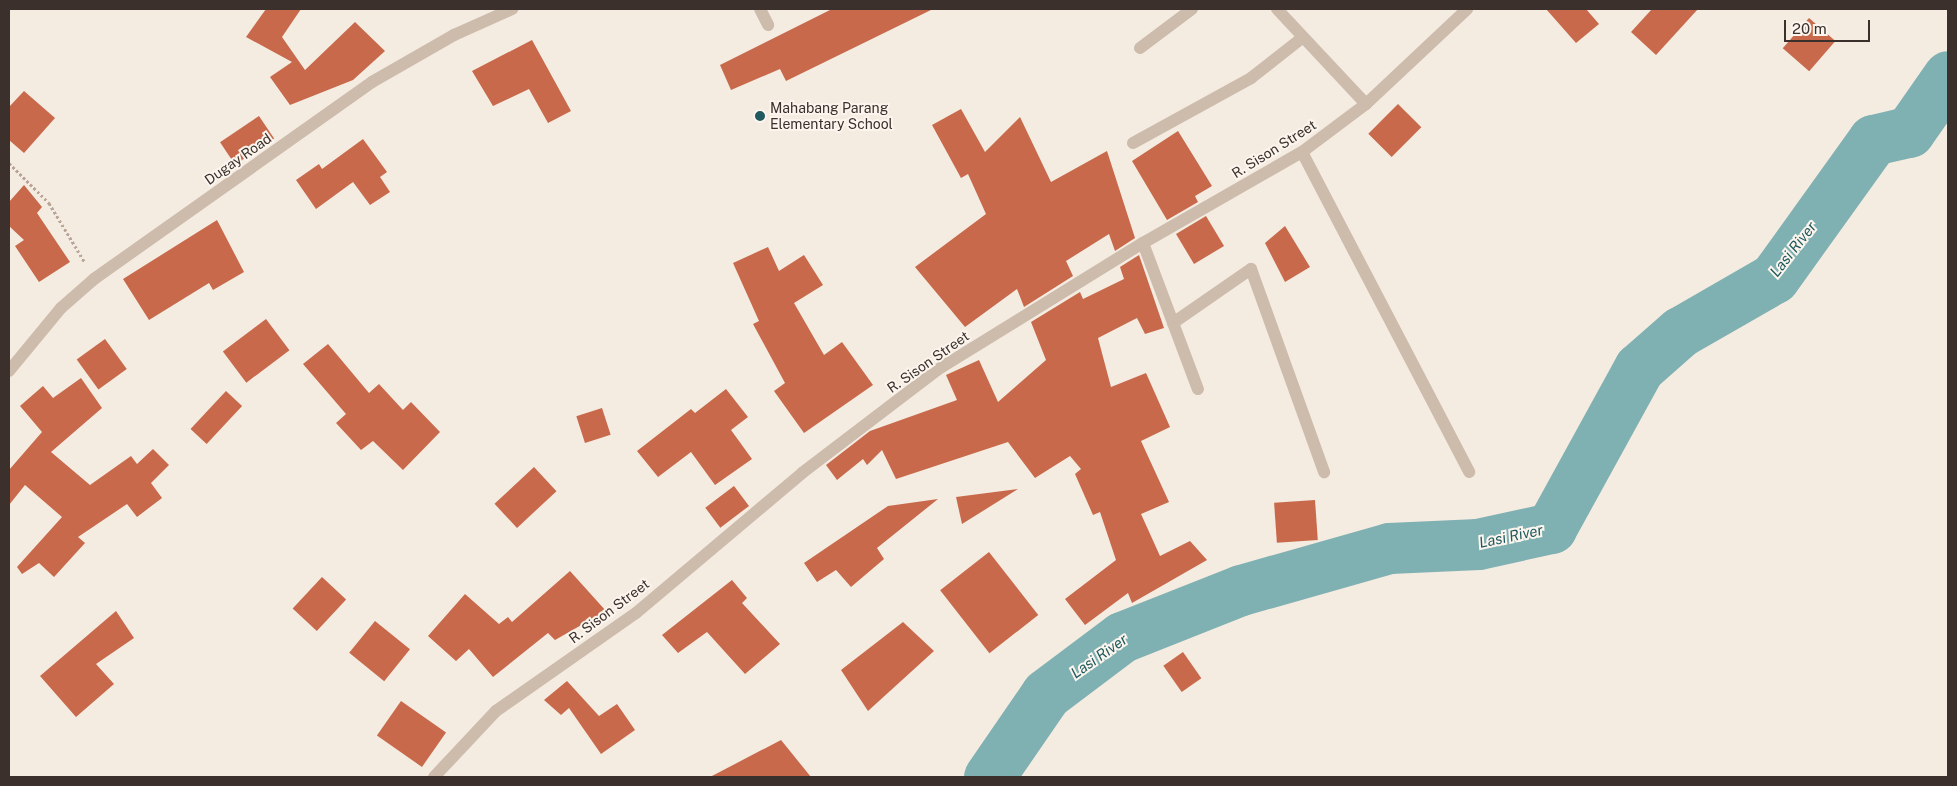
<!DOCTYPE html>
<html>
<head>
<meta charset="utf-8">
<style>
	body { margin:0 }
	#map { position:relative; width:1957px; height:786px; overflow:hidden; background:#f4ebe1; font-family:"Public Sans",sans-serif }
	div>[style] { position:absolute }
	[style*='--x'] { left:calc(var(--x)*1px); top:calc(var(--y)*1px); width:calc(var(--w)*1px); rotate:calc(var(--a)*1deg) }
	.river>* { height:51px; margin:-25.5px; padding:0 25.5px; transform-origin:25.5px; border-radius:25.5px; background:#7fb0b2 }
	.building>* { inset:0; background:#c8694b; transform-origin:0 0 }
	.path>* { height:3px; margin-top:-1.5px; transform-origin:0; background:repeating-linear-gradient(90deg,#b9a596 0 2.5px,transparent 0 5px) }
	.service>* { height:12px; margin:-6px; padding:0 6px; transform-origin:6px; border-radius:6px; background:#cdbbac }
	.minor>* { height:12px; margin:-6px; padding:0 6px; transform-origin:6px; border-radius:6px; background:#cdbbac }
	.tertiary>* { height:12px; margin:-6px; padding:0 6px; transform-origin:6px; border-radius:6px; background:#cdbbac }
	.dots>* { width:14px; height:14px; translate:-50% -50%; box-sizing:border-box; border:2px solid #fbf5ee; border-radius:50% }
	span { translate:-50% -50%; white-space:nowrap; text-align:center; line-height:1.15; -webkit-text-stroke:4px #fbf5ee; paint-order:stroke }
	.poi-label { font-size:14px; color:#3b302b }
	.left { translate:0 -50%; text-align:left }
	.street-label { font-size:14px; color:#3b302b }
	.water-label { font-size:15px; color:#1f5a5e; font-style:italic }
	.frame { position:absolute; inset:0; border:10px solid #3b302b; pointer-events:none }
	.scale { position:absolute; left:1784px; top:20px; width:86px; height:22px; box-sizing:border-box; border:2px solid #3b302b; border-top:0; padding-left:6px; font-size:15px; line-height:18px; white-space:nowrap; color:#3b302b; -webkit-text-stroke:4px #fbf5ee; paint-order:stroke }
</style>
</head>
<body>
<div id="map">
	<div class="river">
		<i style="--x:989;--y:777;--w:101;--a:-55.5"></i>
		<i style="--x:1046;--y:694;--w:95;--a:-36.9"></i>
		<i style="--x:1122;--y:637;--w:128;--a:-21.6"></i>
		<i style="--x:1241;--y:590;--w:154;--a:-15.8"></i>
		<i style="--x:1389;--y:548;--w:89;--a:-2.6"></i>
		<i style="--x:1478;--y:544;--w:75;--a:-12.4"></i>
		<i style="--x:1551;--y:528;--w:183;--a:-61.2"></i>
		<i style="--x:1639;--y:368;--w:55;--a:-41.3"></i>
		<i style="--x:1680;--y:332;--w:108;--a:-29.9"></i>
		<i style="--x:1774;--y:278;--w:170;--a:-54.3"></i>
		<i style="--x:1873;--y:140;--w:37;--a:-13"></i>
		<i style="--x:1909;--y:132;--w:68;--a:-55.1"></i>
	</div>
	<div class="building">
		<i style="clip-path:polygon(266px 9px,301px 9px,282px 37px,305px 70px,355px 22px,385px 51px,353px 80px,290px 105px,270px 77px,292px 62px,246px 37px)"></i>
		<i style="clip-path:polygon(832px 9px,933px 9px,786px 81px,780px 69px,731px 90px,720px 65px)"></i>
		<i style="clip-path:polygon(1546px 9px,1586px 9px,1599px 24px,1576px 43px)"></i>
		<i style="clip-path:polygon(1652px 9px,1698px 9px,1656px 55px,1631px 32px)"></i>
		<i style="left:1809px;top:18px;width:35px;height:40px;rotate:41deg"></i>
		<i style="clip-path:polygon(532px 40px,571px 111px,548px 123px,529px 89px,493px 106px,472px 71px)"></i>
		<i style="clip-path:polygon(24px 91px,55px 118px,24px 153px,9px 140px,9px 107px)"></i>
		<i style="left:1398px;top:104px;width:33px;height:42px;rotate:45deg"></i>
		<i style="clip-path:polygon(961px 109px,985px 152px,1020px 117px,1051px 182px,1107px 151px,1135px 238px,1115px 251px,1109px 234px,1066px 261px,1073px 276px,1024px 307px,1017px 289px,965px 327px,915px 267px,986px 214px,968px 174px,961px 178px,932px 125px)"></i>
		<i style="left:259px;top:116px;width:27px;height:47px;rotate:56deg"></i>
		<i style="clip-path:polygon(1178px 131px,1212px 186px,1195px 196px,1198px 202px,1167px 220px,1132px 161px)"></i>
		<i style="clip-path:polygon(363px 139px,387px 172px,380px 177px,390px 192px,370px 205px,353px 182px,316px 209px,296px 180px,319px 164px,322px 169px)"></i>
		<i style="clip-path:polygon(24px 185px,42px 207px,37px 213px,70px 262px,39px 282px,15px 246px,24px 240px,9px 226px,9px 202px)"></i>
		<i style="left:1206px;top:216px;width:35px;height:35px;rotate:59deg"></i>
		<i style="clip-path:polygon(217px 220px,244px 272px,213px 290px,209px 283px,149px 320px,123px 279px)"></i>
		<i style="clip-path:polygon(1285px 226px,1310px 267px,1285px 282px,1265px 243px)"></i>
		<i style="clip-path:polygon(768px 247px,779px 271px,804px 255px,823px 285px,794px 303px,824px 355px,842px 342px,873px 385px,804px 433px,774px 391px,785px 383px,753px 324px,759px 321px,733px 263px)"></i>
		<i style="clip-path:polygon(1139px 255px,1164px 328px,1145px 334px,1137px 318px,1098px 338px,1111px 387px,1146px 373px,1170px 427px,1141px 441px,1169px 502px,1141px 514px,1160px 556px,1190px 541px,1207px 560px,1132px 603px,1128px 593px,1085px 625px,1065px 599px,1116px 560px,1100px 512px,1093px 515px,1075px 474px,1081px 469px,1070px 456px,1035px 478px,1008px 442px,896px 479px,882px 450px,867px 465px,863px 459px,837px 480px,826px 465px,870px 431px,957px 400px,946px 375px,979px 360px,998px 402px,1046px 360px,1031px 322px,1080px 292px,1083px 299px,1124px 279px,1120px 267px)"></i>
		<i style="left:266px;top:319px;width:39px;height:54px;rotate:53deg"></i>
		<i style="left:105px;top:339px;width:37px;height:35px;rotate:54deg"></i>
		<i style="clip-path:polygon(328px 344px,369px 393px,379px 384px,403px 410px,411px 402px,440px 432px,403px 470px,373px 441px,361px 450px,336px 423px,346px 414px,303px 364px)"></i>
		<i style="clip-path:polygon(81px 378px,102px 408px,51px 452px,90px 485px,131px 456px,137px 464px,153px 449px,169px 465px,151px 483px,162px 498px,137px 517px,127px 504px,78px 537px,85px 543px,54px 577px,39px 563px,22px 574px,17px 567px,62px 517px,25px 485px,9px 505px,9px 470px,42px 432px,20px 406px,43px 386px,53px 398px)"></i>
		<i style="clip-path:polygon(726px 389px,748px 417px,731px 430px,752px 459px,715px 485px,691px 452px,658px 477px,637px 451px,691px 409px,695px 413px)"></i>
		<i style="left:226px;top:391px;width:22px;height:52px;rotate:43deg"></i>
		<i style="left:602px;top:408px;width:28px;height:27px;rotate:72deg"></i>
		<i style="left:534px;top:467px;width:33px;height:54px;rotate:47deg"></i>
		<i style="left:734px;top:486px;width:25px;height:36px;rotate:53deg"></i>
		<i style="clip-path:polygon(1018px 489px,962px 524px,956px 497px)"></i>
		<i style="clip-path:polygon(938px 499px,877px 548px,884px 559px,851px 587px,836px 570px,817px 582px,804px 563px,888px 506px)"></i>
		<i style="left:1315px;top:500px;width:40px;height:41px;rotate:86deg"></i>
		<i style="left:989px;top:552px;width:80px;height:62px;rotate:52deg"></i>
		<i style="clip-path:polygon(570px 571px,606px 611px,555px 640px,548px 633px,493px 677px,469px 649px,456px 661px,428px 636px,465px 594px,499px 624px,508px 617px,512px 622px)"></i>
		<i style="left:322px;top:577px;width:33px;height:43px;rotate:43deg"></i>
		<i style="clip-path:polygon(732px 580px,747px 598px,742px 603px,780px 644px,745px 674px,707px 632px,678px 653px,662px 635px)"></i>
		<i style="clip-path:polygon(116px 611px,134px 638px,96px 664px,114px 684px,76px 717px,40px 676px)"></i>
		<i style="left:375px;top:621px;width:45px;height:41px;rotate:39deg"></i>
		<i style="clip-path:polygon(903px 622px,934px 651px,868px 711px,841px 670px)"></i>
		<i style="left:1183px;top:652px;width:32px;height:24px;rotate:55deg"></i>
		<i style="clip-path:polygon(567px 681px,599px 716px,617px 704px,635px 730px,601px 754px,569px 708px,561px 715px,544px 700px)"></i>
		<i style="left:401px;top:701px;width:55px;height:42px;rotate:35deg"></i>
		<i style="clip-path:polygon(781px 740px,811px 777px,710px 777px)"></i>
	</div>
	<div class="path">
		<i style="--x:9;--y:163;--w:57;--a:45"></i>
		<i style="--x:49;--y:203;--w:68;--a:58.9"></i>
	</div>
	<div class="service">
		<i style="--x:760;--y:9;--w:18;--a:63"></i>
	</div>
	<div class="minor">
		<i style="--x:1277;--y:9;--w:130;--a:46.9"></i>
		<i style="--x:1140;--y:48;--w:65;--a:-36.9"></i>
		<i style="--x:1133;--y:143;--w:135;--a:-28.8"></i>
		<i style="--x:1251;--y:78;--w:65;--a:-38.1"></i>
		<i style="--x:1302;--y:152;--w:361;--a:62.4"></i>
		<i style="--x:1143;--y:243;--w:156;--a:69.4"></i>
		<i style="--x:1173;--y:323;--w:95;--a:-34.7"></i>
		<i style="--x:1251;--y:269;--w:216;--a:70.2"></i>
		<i style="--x:9;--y:371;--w:82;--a:-50.5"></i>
		<i style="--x:61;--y:308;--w:44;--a:-41.3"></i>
		<i style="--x:94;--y:279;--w:341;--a:-35.3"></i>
		<i style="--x:372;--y:82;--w:95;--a:-29.8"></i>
		<i style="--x:454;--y:35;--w:64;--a:-24.1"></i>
	</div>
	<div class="tertiary">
		<i style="--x:434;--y:777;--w:91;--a:-46.8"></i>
		<i style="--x:496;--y:711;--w:171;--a:-35"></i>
		<i style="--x:636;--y:613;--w:217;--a:-40.1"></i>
		<i style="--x:802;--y:473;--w:170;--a:-37.3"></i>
		<i style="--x:937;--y:370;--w:242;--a:-31.7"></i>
		<i style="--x:1143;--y:243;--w:183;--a:-29.8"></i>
		<i style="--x:1302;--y:152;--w:80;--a:-36.9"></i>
		<i style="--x:1366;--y:104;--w:139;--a:-43.2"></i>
	</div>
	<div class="dots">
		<i style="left:760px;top:116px;background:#1f5a5e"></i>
	</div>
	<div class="poi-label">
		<span class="left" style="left:770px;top:116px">Mahabang Parang<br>Elementary School</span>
	</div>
	<div class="street-label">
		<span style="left:1274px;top:149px;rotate:-32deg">R. Sison Street</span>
		<span style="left:238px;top:159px;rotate:-35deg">Dugay Road</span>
		<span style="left:928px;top:362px;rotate:-35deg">R. Sison Street</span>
		<span style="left:609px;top:611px;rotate:-37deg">R. Sison Street</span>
	</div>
	<div class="water-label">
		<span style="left:1793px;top:249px;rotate:-52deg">Lasi River</span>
		<span style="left:1511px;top:536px;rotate:-12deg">Lasi River</span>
		<span style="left:1099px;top:656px;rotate:-35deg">Lasi River</span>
	</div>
	<div class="frame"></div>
	<div class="scale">20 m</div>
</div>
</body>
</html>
